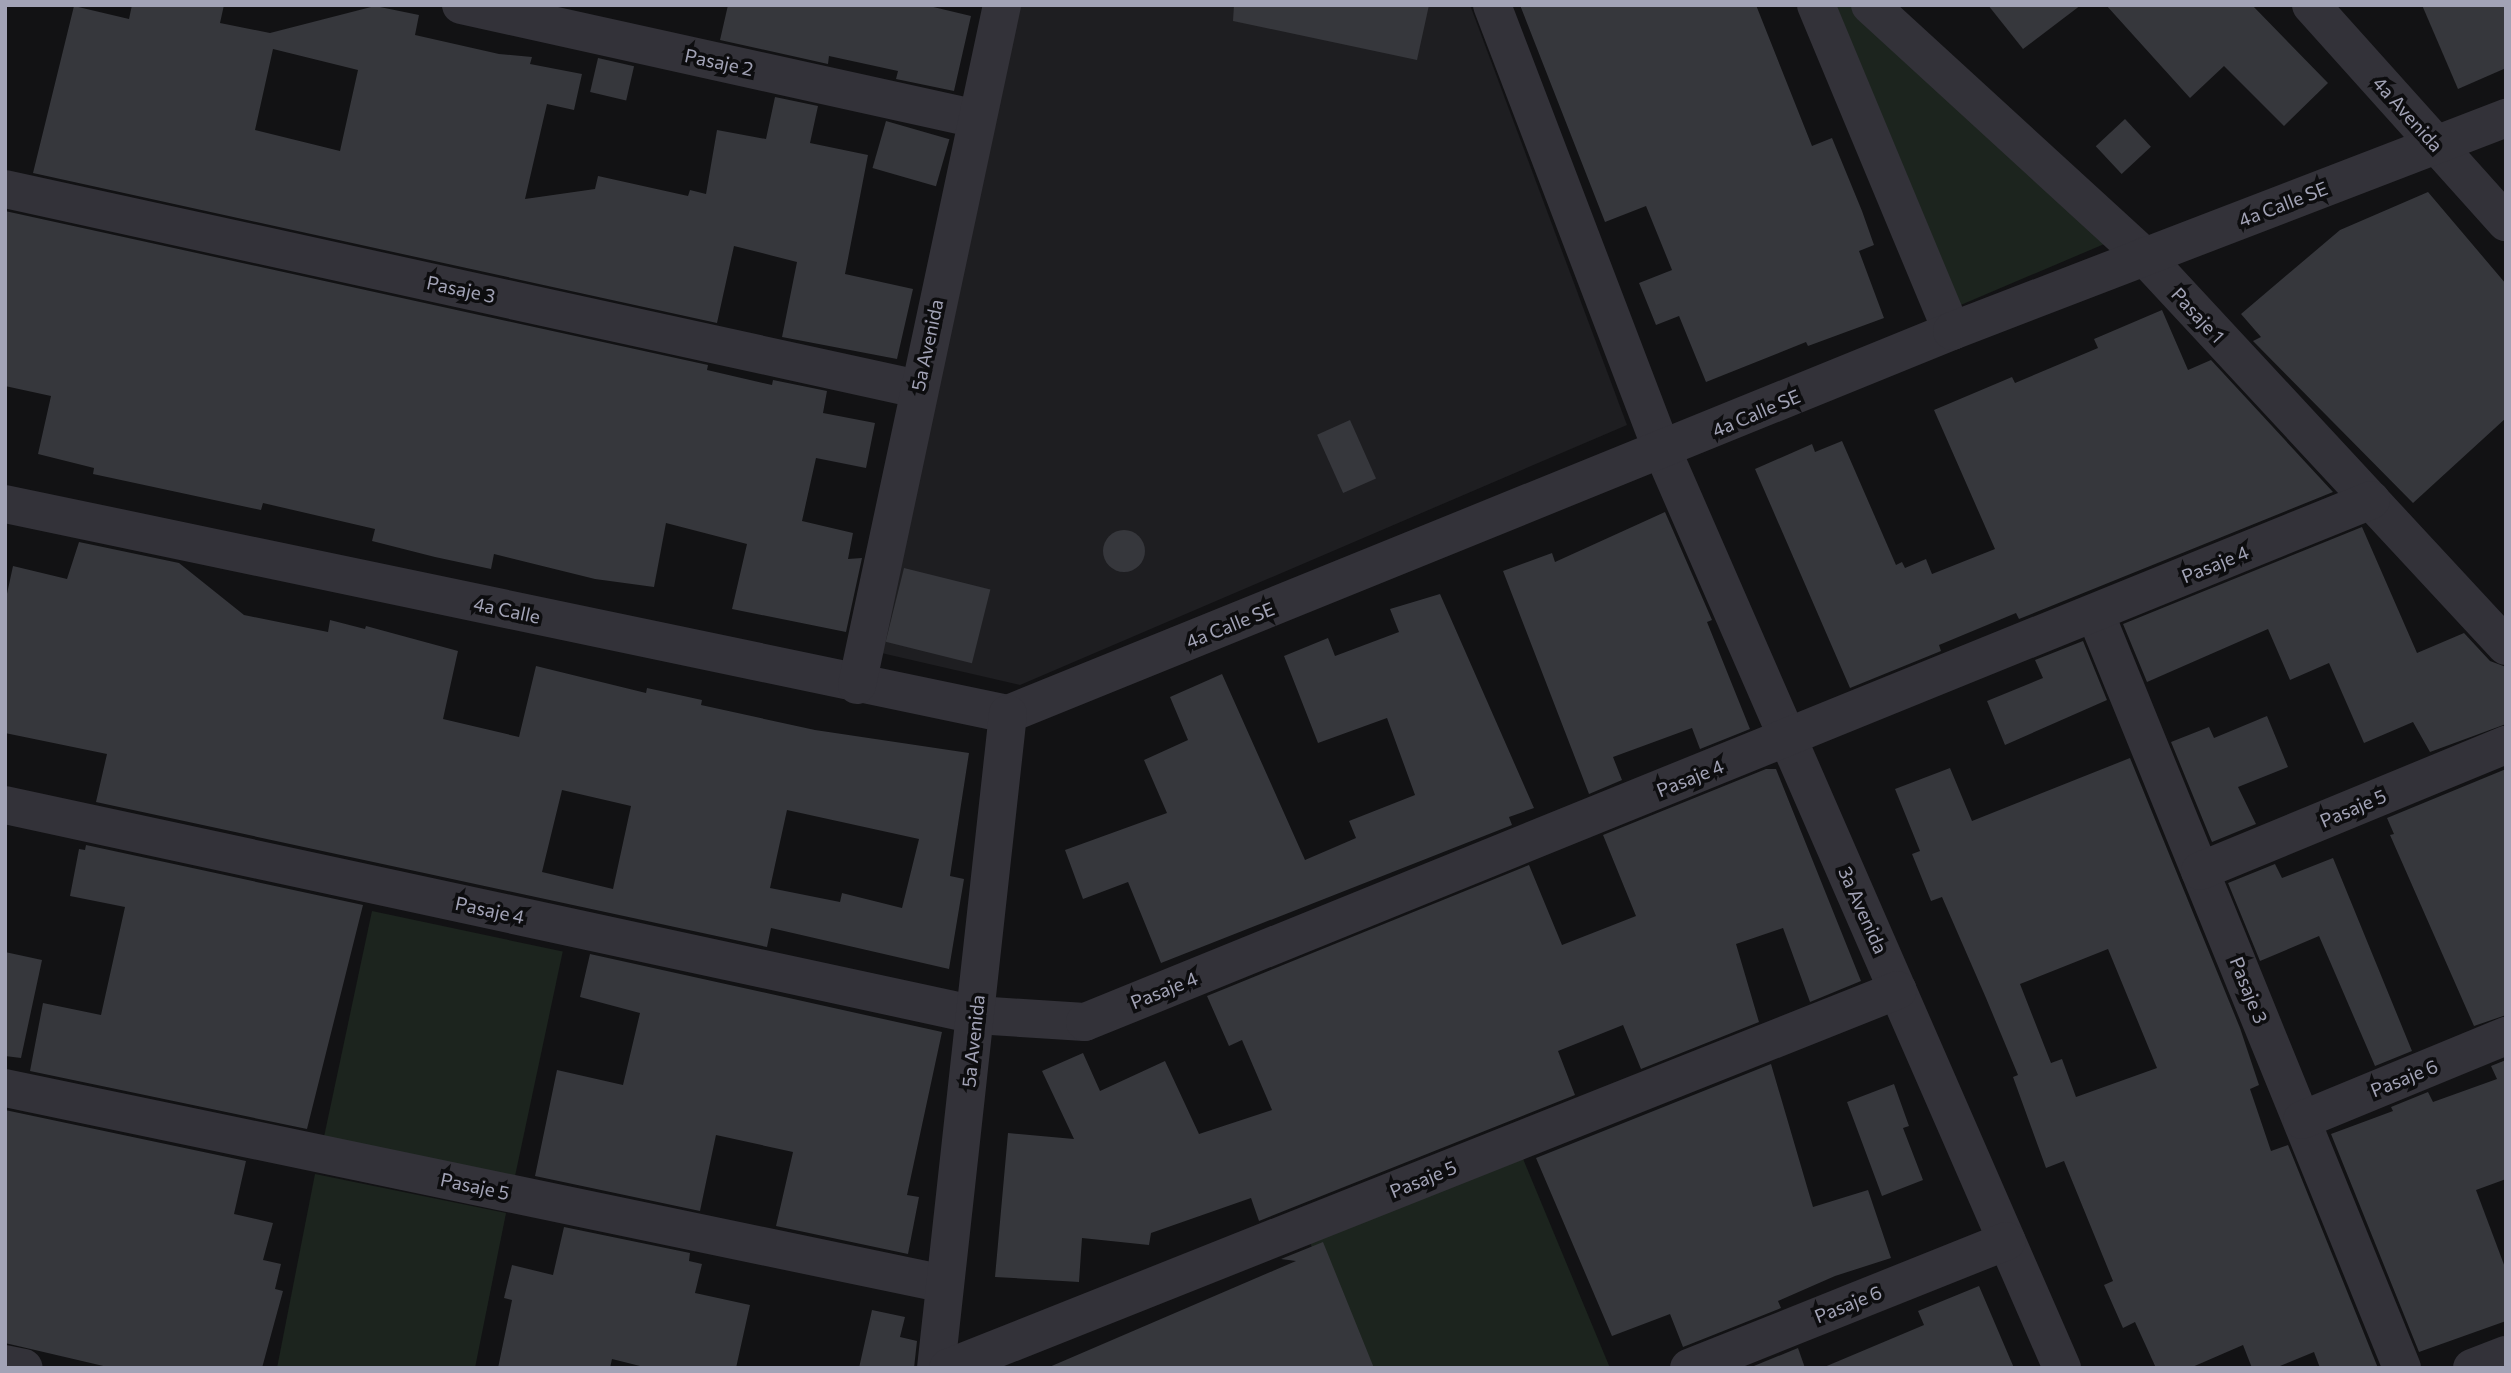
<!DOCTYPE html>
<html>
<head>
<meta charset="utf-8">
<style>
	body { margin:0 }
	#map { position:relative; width:2511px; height:1373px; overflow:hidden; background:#121214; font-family:Commissioner,sans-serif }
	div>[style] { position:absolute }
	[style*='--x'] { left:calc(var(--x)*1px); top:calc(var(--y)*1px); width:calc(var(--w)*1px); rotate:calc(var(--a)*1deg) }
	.built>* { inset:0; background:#1e1e21 }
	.green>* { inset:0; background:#1c241e; transform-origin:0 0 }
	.building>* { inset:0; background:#36373c; transform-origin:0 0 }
	.round { border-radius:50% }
	.minor>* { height:38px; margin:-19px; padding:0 19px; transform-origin:19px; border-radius:19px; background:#333239 }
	span { translate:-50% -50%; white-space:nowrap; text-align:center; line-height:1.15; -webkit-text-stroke:7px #0d0d0f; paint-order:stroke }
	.street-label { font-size:19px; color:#a2a3b6 }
	.frame { position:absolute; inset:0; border:7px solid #a2a3b6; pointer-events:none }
</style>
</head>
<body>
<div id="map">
	<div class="built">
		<i style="clip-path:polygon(1017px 5px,1470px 5px,1627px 425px,1020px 685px,877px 652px)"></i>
	</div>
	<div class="green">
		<i style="clip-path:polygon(1825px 5px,1857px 5px,2109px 242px,1956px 307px)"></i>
		<i style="left:372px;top:911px;width:195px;height:233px;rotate:12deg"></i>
		<i style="clip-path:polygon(1521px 1154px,1610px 1368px,1362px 1368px,1309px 1240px)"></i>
		<i style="clip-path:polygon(315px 1174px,506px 1213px,475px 1368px,277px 1368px)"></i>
	</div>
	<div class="building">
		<i style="clip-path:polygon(evenodd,132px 5px,224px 5px,220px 23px,270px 33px,375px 6px,419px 15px,415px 35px,499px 54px,532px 57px,530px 64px,582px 74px,574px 110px,547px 104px,525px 199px,595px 189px,598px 176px,688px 196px,690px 190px,706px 194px,717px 130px,766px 139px,775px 97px,818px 106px,810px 143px,868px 155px,845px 274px,913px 289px,897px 359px,782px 337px,797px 262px,734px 246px,717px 323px,33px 173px,74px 6px,129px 19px,132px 5px,273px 49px,358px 70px,340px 151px,255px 130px,273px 49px)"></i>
		<i style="clip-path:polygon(728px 5px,925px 5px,971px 16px,954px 91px,896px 79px,898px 71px,829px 56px,828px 64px,720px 40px)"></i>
		<i style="clip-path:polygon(1234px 5px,1429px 5px,1417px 60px,1233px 21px)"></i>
		<i style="clip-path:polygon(1520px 5px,1756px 5px,1812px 146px,1832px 138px,1862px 211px,1874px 245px,1859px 251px,1884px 318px,1808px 346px,1806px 342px,1706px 382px,1679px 316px,1656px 325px,1639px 283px,1672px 270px,1646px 206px,1605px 222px)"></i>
		<i style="clip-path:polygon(1988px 5px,2081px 5px,2023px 49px)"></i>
		<i style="clip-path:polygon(2106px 5px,2252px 5px,2328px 83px,2284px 126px,2224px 66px,2190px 98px)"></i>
		<i style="clip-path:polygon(2422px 5px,2506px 5px,2506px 68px,2458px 89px)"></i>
		<i style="left:598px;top:58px;width:37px;height:35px;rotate:13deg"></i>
		<i style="left:2125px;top:119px;width:38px;height:40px;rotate:47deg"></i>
		<i style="left:886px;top:121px;width:66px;height:49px;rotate:16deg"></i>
		<i style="clip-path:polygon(2428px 192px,2506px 284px,2506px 418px,2413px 503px,2253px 341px,2261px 337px,2241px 314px,2340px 230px)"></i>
		<i style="clip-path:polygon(5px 211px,708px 365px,707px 370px,772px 385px,773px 380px,827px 391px,823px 413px,875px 423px,866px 468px,816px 458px,802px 521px,853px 533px,848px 559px,862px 558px,846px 632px,732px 609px,747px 544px,666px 523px,654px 587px,595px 579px,494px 554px,491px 569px,435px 557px,372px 541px,375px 529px,263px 503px,261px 510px,93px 474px,94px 468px,38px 454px,51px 396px,5px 386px)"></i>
		<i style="clip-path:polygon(2162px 310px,2188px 370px,2211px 360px,2333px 492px,2019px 619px,2016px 613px,1939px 645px,1941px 651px,1850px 688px,1755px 469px,1812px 444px,1815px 452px,1842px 441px,1896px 565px,1902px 562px,1905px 568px,1926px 559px,1932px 574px,1995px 549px,1934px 410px,2012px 377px,2015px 383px,2098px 348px,2094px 339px)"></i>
		<i style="left:1350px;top:420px;width:64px;height:36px;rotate:66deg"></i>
		<i style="clip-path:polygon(1665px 512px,1712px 620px,1707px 622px,1750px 729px,1700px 749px,1692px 728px,1613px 757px,1622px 780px,1589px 794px,1503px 571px,1552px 553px,1555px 562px)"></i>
		<i style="clip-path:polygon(2362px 527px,2417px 653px,2464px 633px,2490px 661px,2506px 667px,2506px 724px,2430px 752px,2413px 722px,2364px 743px,2329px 663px,2290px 680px,2268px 629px,2147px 682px,2123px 624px)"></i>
		<i class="round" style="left:1103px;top:530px;width:42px;height:42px"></i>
		<i style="clip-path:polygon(evenodd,79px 542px,179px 563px,244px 615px,328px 632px,330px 620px,365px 629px,366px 626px,458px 651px,443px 719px,519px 737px,536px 666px,646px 693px,647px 688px,702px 700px,701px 705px,815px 730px,969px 753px,950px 876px,964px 879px,949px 969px,771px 928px,767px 947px,96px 802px,107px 754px,5px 733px,5px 603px,13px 566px,67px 579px,79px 542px,562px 790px,631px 806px,613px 889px,542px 872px,562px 790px,79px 542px,787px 810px,919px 839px,902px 908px,842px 893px,840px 902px,770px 888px,787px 810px)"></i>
		<i style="left:904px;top:568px;width:89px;height:76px;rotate:14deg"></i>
		<i style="clip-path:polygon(1440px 594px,1534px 808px,1509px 817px,1512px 825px,1161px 963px,1128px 882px,1083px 899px,1065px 850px,1167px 813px,1144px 760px,1188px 740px,1170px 697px,1222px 674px,1305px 860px,1356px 838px,1349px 821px,1415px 795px,1387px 718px,1318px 743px,1284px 656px,1328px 638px,1335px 656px,1399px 632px,1390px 609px)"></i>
		<i style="clip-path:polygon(2083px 641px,2107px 700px,2005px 745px,1987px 701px,2043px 678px,2035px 660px)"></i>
		<i style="clip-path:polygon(2267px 716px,2288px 767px,2238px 787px,2256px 824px,2212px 842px,2171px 742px,2209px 727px,2214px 738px)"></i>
		<i style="clip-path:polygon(evenodd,2130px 758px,2240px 1028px,2259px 1085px,2250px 1089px,2271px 1151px,2288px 1145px,2378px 1368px,2320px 1368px,2314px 1352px,2275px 1368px,2252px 1368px,2243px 1345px,2190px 1368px,2156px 1368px,2135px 1322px,2123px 1328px,2104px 1285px,2113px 1281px,2064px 1161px,2046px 1168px,2013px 1077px,2018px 1075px,1986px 998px,1942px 897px,1931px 901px,1912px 854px,1920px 851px,1895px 789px,1950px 768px,1972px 821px,2130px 758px,2108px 949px,2157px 1068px,2076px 1097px,2062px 1059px,2051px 1063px,2020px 984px,2108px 949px)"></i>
		<i style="clip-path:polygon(1766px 769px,1776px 769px,1861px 981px,1810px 1002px,1783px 928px,1736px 944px,1759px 1022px,1641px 1069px,1623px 1025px,1558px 1051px,1575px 1095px,1259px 1221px,1251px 1198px,1151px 1233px,1149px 1245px,1082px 1238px,1079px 1282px,995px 1277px,1008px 1133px,1074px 1139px,1042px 1071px,1083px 1053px,1100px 1091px,1165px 1061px,1199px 1134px,1272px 1110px,1242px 1040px,1229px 1046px,1207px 996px,1529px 865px,1562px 945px,1636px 916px,1603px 835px)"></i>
		<i style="clip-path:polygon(2506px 769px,2506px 1015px,2474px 1026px,2390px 835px,2394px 834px,2387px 818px)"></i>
		<i style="clip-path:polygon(86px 845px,363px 905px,307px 1129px,30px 1071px,43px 1003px,101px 1015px,125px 907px,70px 896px,79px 849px,85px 850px)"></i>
		<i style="clip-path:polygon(2333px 858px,2412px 1051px,2375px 1066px,2319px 936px,2260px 961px,2228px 883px,2275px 864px,2282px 878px)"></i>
		<i style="clip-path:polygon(5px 952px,42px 960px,21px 1058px,5px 1056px)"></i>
		<i style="clip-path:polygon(590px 954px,942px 1032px,907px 1195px,919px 1197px,908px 1254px,776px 1226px,793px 1152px,716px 1135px,700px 1211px,535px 1176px,557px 1070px,623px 1085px,640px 1013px,580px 997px)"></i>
		<i style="clip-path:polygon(2506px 1060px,2506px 1179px,2476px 1190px,2506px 1270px,2506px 1321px,2419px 1352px,2331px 1134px,2393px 1111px,2391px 1107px,2428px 1092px,2433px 1102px,2497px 1079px,2491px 1066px)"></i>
		<i style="clip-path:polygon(1771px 1064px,1813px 1207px,1868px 1190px,1891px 1258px,1835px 1276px,1778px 1301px,1781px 1308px,1683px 1347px,1670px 1314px,1612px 1336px,1536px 1158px)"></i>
		<i style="clip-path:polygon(1894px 1084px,1909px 1126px,1903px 1128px,1923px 1180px,1882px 1196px,1847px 1102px)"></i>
		<i style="clip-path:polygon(5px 1110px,246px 1161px,234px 1214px,273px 1223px,263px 1260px,281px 1264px,275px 1289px,283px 1291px,262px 1368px,112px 1368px,5px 1343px)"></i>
		<i style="clip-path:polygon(564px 1227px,690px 1253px,689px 1261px,702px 1264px,695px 1293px,750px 1305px,736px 1368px,648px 1368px,612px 1359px,610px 1368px,498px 1368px,512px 1300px,504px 1298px,512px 1265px,553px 1275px)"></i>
		<i style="clip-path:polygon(1323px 1242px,1374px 1368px,1047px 1368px,1296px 1261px,1281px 1259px)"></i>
		<i style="clip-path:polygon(1979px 1286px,2014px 1368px,1822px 1368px,1924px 1325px,1918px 1311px)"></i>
		<i style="clip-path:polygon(872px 1310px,905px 1317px,900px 1337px,917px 1341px,914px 1368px,859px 1368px)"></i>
		<i style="clip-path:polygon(1798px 1348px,1805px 1368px,1749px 1368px)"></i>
	</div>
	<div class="minor">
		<i style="--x:461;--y:5;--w:528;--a:12.46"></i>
		<i style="--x:1492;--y:5;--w:479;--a:69.1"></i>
		<i style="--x:1663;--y:452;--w:999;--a:66.46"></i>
		<i style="--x:1816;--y:5;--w:353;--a:67.4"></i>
		<i style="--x:1870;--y:5;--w:372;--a:42.5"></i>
		<i style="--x:2144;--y:256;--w:532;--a:47.13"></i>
		<i style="--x:2311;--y:5;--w:292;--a:48.1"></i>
		<i style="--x:5;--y:189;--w:935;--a:12.36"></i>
		<i style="--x:5;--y:504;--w:1025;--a:11.83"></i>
		<i style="--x:2095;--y:613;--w:815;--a:67.87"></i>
		<i style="--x:857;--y:685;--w:695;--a:-77.96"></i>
		<i style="--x:1008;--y:714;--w:1019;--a:-22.08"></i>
		<i style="--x:1952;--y:331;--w:594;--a:-21.03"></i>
		<i style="--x:5;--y:805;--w:993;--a:12.2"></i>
		<i style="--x:976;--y:1015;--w:109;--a:3.7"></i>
		<i style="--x:1085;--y:1022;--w:1388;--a:-22.09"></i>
		<i style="--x:2200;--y:871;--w:331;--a:-22.4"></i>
		<i style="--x:5;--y:1088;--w:960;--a:11.78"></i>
		<i style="--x:2302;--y:1120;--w:221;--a:-22.4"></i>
		<i style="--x:5;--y:1364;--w:19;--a:12"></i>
		<i style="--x:936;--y:1368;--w:658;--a:-83.72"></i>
		<i style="--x:948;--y:1368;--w:1022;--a:-21.7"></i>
		<i style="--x:1689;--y:1368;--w:342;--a:-21.8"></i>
		<i style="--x:2472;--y:1368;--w:36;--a:-21"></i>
	</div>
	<div class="street-label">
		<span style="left:719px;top:62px;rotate:12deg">Pasaje 2</span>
		<span style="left:2408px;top:114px;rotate:48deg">4a Avenida</span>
		<span style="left:2283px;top:204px;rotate:-21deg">4a Calle SE</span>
		<span style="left:461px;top:289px;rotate:12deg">Pasaje 3</span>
		<span style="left:2198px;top:315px;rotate:47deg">Pasaje 1</span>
		<span style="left:927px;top:345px;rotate:-78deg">5a Avenida</span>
		<span style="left:1756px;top:413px;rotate:-23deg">4a Calle SE</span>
		<span style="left:2215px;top:564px;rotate:-22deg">Pasaje 4</span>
		<span style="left:507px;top:610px;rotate:12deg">4a Calle</span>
		<span style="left:1230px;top:625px;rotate:-22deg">4a Calle SE</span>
		<span style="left:1690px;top:778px;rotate:-22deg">Pasaje 4</span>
		<span style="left:2353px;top:808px;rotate:-23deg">Pasaje 5</span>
		<span style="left:490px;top:910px;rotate:12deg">Pasaje 4</span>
		<span style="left:1863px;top:910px;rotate:66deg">3a Avenida</span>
		<span style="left:1164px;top:990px;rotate:-22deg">Pasaje 4</span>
		<span style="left:2249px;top:990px;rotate:68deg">Pasaje 3</span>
		<span style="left:973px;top:1041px;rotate:-84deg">5a Avenida</span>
		<span style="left:2404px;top:1078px;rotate:-22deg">Pasaje 6</span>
		<span style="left:1423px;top:1179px;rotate:-22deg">Pasaje 5</span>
		<span style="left:475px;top:1186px;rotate:12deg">Pasaje 5</span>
		<span style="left:1848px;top:1304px;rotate:-22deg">Pasaje 6</span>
	</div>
	<div class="frame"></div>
</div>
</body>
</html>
